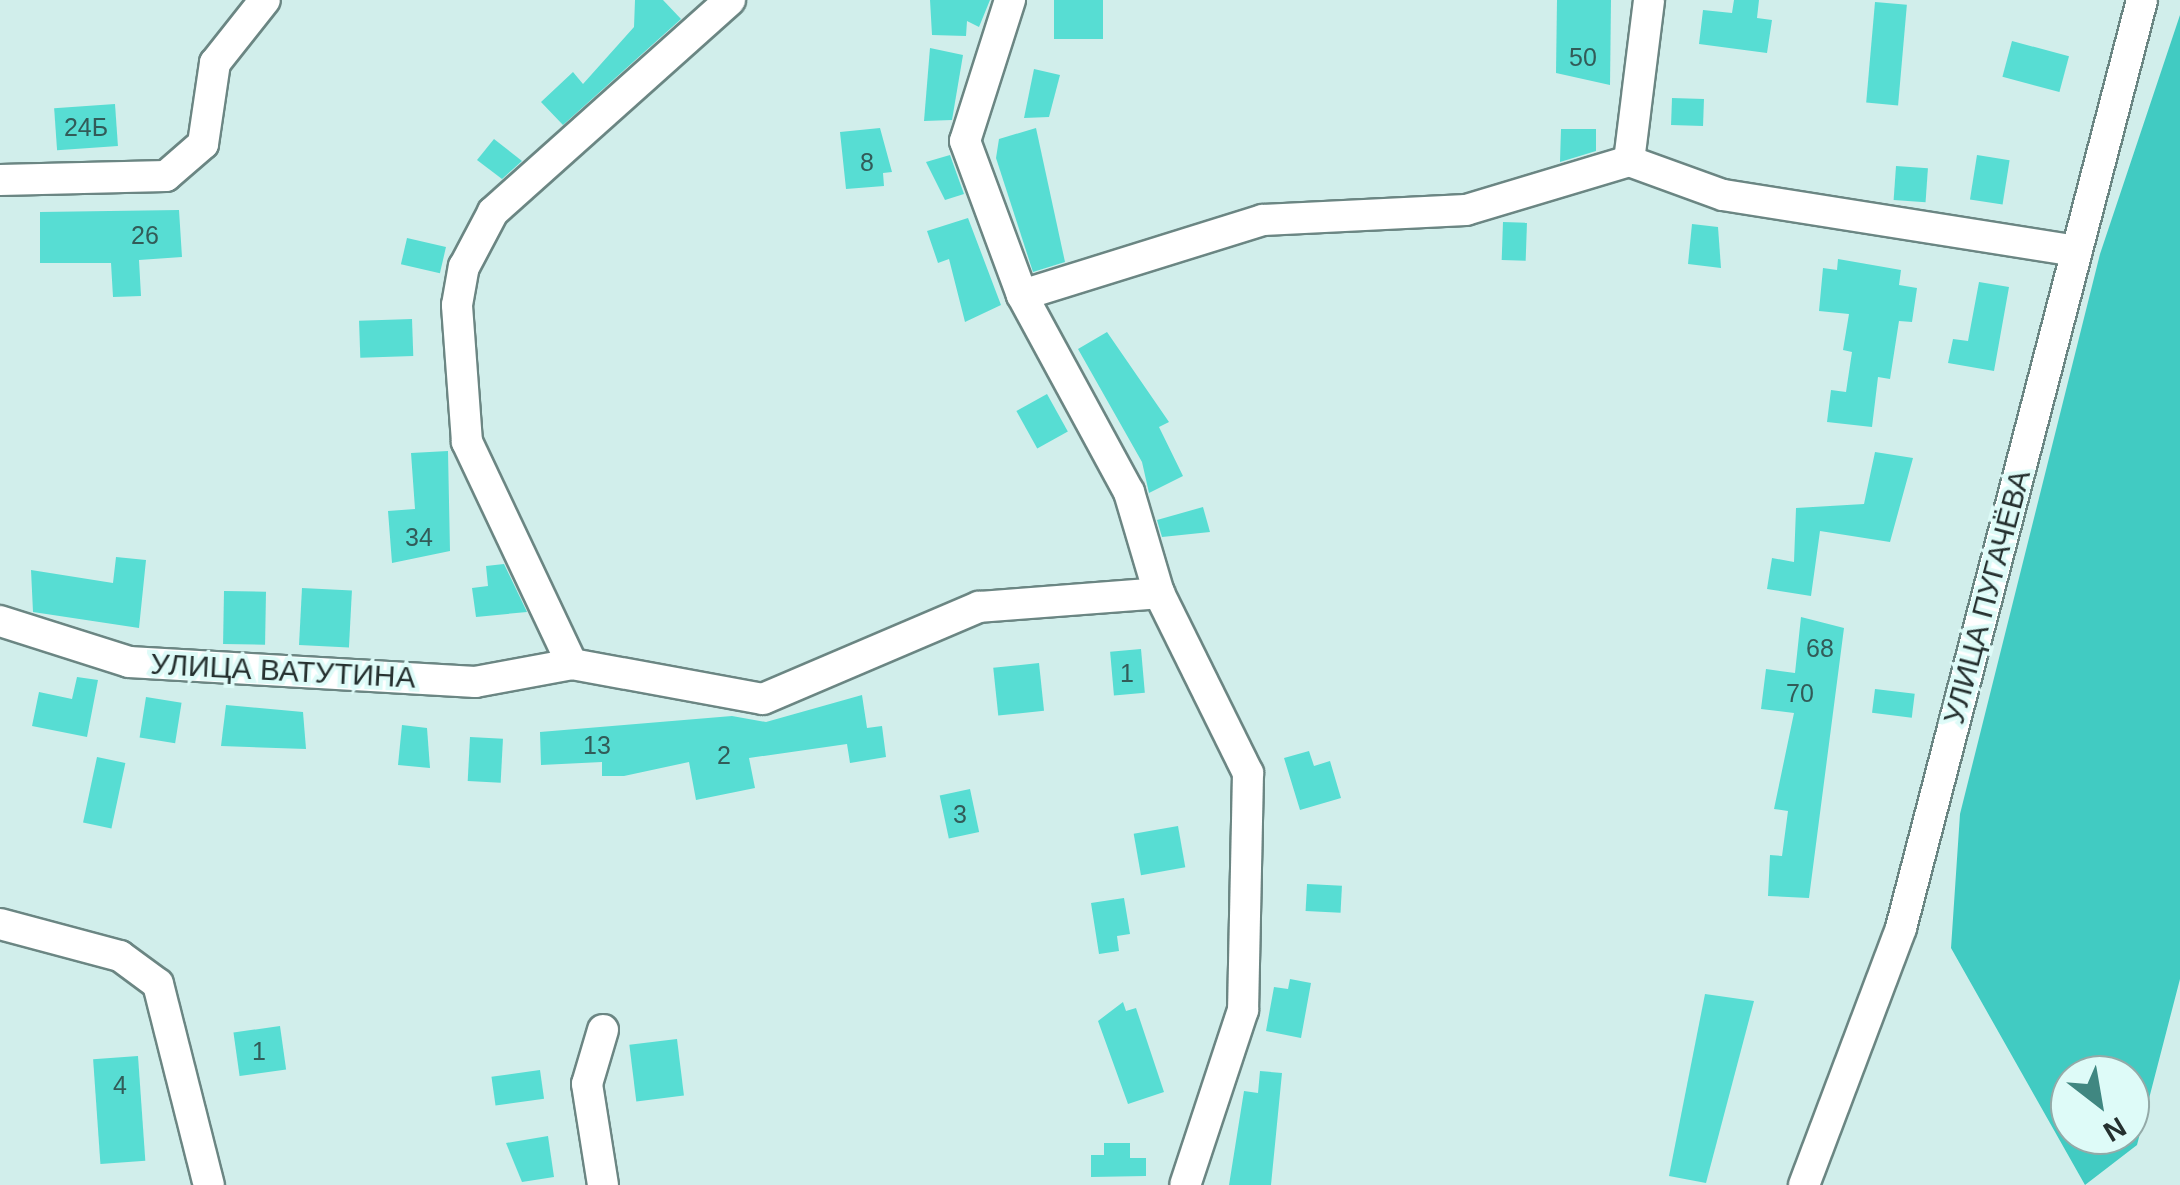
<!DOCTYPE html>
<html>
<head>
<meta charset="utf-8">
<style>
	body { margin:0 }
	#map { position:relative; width:2180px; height:1185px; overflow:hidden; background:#d1eeeb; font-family:Helvetica,sans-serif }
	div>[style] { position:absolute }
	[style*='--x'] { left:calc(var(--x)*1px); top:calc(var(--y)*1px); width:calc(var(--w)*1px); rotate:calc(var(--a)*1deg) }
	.forest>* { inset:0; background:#41cbc2 }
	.building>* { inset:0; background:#57ddd3; transform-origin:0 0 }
	.roads { filter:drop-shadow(2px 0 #6b8683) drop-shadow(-2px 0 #6b8683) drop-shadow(0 2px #6b8683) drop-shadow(0 -2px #6b8683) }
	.minor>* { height:30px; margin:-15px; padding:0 15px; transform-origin:15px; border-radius:15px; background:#fff }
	span { translate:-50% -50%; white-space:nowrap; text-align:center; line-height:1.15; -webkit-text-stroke:8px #defbf8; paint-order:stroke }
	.number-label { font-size:25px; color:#325b58 }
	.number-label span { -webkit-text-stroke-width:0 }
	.street-label { font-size:30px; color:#25302f }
	.north { position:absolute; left:2050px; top:1055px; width:100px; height:100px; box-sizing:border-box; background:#defbf8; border:2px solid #94aaa8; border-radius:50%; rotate:149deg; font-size:28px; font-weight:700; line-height:40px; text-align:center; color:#25302f }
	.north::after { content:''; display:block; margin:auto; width:35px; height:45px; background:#408781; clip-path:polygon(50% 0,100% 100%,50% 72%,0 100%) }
</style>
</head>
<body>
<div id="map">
	<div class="forest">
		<i style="clip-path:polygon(evenodd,2180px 15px,2180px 979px,2137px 1145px,2085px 1185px,1951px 948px,1960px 814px,2100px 254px,2180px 15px,2070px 1075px,2130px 1075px,2130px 1135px,2070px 1135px,2070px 1075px)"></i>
	</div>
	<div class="building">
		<i style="clip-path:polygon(635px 0,663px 0,681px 19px,563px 125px,541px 102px,573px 72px,583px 84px,634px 27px)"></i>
		<i style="clip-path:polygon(930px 0,990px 0,979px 27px,967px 21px,966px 36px,932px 35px)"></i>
		<i style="left:1054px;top:0;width:49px;height:39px"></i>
		<i style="clip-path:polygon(1557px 0,1611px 0,1610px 85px,1556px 73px)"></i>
		<i style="clip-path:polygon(1734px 0,1759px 0,1757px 18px,1772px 20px,1767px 53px,1699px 44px,1703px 10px,1732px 13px)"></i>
		<i style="left:1875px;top:2px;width:32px;height:101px;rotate:5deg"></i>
		<i style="left:2012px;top:41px;width:59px;height:37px;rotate:15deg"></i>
		<i style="clip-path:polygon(930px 48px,963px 55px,952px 120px,924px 121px)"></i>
		<i style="clip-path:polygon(1034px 69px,1060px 75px,1049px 117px,1024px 118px)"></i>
		<i style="left:1672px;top:98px;width:32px;height:27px;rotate:2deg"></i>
		<i style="left:115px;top:104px;width:42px;height:61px;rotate:86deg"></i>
		<i style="clip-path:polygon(880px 128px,892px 172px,883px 173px,884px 186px,846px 189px,840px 132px)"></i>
		<i style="clip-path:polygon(1036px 128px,1065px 262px,1033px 272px,996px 158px,999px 139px)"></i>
		<i style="clip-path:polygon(1561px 129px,1596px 129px,1596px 151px,1560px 162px)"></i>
		<i style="clip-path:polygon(494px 139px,522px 161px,502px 179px,477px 160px)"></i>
		<i style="clip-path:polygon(950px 155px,964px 194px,945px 200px,926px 162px)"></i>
		<i style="left:1977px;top:155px;width:33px;height:45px;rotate:9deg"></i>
		<i style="left:1896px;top:166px;width:32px;height:34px;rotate:4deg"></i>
		<i style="clip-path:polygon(179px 210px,182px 257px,139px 260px,141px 296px,113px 297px,111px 263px,40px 263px,40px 212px)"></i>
		<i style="clip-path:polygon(968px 218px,1001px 305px,965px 322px,949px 259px,938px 263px,927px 231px)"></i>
		<i style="left:1503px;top:222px;width:24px;height:38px;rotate:2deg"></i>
		<i style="clip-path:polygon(1692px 224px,1718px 227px,1721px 268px,1688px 264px)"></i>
		<i style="left:407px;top:238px;width:40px;height:27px;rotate:13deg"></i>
		<i style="clip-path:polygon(1838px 259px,1901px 270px,1899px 285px,1917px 288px,1912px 322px,1899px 321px,1890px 379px,1878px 377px,1872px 427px,1827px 422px,1831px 390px,1846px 392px,1852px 352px,1843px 350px,1849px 314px,1819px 311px,1823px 268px,1837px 270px)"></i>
		<i style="clip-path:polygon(1979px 282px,2009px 287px,1994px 371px,1948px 363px,1953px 339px,1968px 341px)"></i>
		<i style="left:412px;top:319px;width:37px;height:53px;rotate:88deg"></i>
		<i style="clip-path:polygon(1107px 332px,1169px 422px,1159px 427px,1183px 476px,1149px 493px,1142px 462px,1078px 349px)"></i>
		<i style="left:1047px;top:394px;width:43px;height:35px;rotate:61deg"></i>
		<i style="clip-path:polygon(448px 451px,450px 551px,392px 563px,388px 511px,415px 509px,411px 453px)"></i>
		<i style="clip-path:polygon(1875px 452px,1913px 458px,1890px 542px,1820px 531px,1811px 596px,1767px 589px,1772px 558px,1794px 562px,1796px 508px,1864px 504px)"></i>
		<i style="clip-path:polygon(1203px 507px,1210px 532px,1162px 537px,1157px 520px)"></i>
		<i style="clip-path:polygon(116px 557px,146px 560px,139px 628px,33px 612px,31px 570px,113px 583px)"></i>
		<i style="clip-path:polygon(504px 564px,527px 612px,476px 617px,472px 588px,488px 586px,486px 566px)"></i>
		<i style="left:302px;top:588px;width:50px;height:57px;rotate:3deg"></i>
		<i style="left:224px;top:591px;width:42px;height:53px;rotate:1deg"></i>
		<i style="clip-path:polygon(1801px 617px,1844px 628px,1809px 898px,1768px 896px,1770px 855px,1782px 856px,1788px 811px,1774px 809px,1794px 713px,1761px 709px,1766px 669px,1795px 673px)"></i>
		<i style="left:1141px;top:649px;width:44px;height:31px;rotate:85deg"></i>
		<i style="left:1039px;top:663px;width:48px;height:46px;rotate:84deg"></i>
		<i style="clip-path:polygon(77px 677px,98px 680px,87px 737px,32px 726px,39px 692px,72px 699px)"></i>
		<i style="left:1875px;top:689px;width:40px;height:24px;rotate:7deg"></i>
		<i style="clip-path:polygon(862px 695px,867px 728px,882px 726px,886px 757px,850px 763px,847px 744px,749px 758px,755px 788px,696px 800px,689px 762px,624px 776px,602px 776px,602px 762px,541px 765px,540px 732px,732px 716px,766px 722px)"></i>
		<i style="left:146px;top:697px;width:36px;height:41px;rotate:9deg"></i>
		<i style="clip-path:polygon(226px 705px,303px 712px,306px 749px,221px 746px)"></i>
		<i style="clip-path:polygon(402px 725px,427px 728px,430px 768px,398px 765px)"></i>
		<i style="left:470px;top:737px;width:33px;height:44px;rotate:3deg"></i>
		<i style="clip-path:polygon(1309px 751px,1314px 766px,1330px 761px,1341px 798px,1300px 810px,1284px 758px)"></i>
		<i style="left:97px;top:757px;width:29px;height:67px;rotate:12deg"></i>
		<i style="left:970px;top:789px;width:44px;height:31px;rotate:78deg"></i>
		<i style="left:1178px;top:826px;width:42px;height:45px;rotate:80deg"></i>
		<i style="left:1307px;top:884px;width:35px;height:27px;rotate:3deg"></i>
		<i style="clip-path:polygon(1124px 898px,1130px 934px,1117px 936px,1119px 951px,1099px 954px,1091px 903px)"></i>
		<i style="clip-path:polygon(1290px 979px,1311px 983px,1301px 1038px,1266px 1031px,1274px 987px,1288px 989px)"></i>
		<i style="clip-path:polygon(1705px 994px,1754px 1001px,1706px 1183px,1669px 1176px)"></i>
		<i style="clip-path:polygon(1123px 1002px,1126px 1011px,1136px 1008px,1164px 1092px,1128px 1104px,1098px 1021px)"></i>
		<i style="left:280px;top:1026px;width:44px;height:47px;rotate:82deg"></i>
		<i style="left:677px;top:1039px;width:57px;height:48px;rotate:83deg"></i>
		<i style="left:138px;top:1056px;width:105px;height:45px;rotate:86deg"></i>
		<i style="left:540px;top:1070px;width:29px;height:49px;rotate:82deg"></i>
		<i style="clip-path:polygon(1260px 1071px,1282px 1073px,1271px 1185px,1229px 1185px,1244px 1091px,1258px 1093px)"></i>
		<i style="clip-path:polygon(548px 1136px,554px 1177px,522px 1182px,506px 1143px)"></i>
		<i style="clip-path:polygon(1104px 1143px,1130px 1143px,1130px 1158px,1146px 1158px,1146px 1176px,1091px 1177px,1091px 1155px,1104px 1155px)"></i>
	</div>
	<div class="roads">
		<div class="minor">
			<i style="--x:1010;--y:0;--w:148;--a:107.7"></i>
			<i style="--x:965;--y:141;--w:164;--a:69.7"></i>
			<i style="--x:1022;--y:295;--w:224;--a:61.5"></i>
			<i style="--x:1129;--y:492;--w:105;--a:73.5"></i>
			<i style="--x:1159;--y:593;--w:201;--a:63.7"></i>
			<i style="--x:1248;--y:773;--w:237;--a:91.2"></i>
			<i style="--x:1243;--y:1010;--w:184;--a:108.3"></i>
			<i style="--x:1629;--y:161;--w:162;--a:-82.9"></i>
			<i style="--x:0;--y:180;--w:166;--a:-1.4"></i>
			<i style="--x:166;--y:176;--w:49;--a:-40.9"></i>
			<i style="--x:203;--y:144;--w:82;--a:-81.6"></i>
			<i style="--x:215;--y:63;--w:80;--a:-51.6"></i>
			<i style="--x:1022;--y:295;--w:252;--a:-17.3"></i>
			<i style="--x:1263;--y:220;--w:203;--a:-2.8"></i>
			<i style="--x:1466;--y:210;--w:170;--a:-16.7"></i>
			<i style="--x:1629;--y:161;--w:100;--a:19.9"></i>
			<i style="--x:1723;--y:195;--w:358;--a:9"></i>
			<i style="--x:0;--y:621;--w:135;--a:17.6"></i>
			<i style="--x:129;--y:662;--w:347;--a:3.3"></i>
			<i style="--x:475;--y:682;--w:99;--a:-10.5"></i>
			<i style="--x:572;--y:664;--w:194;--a:10.4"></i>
			<i style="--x:763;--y:699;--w:235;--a:-23.1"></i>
			<i style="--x:979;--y:607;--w:181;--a:-4.4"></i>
			<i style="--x:572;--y:664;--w:246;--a:-115.3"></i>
			<i style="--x:467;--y:442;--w:137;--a:-94.2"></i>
			<i style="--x:457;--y:305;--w:39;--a:-80"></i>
			<i style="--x:464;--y:267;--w:62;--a:-62.2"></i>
			<i style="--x:493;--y:212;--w:318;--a:-41.8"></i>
			<i style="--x:0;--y:924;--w:124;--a:14.9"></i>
			<i style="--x:120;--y:956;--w:47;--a:36.4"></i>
			<i style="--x:158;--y:984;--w:207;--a:75.8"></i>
			<i style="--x:603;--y:1030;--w:56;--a:106.5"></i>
			<i style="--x:587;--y:1084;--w:102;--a:81"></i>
			<i style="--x:1804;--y:1185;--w:275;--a:-69.3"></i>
			<i style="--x:1901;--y:928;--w:959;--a:-75.44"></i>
		</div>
	</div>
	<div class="number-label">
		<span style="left:1583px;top:57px">50</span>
		<span style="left:86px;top:127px">24Б</span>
		<span style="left:867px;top:162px">8</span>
		<span style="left:145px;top:235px">26</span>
		<span style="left:419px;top:537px">34</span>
		<span style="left:1820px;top:648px">68</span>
		<span style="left:1127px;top:673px">1</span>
		<span style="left:1800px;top:693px">70</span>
		<span style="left:597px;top:745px">13</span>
		<span style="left:724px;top:755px">2</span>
		<span style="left:960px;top:814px">3</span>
		<span style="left:259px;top:1051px">1</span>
		<span style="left:120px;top:1085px">4</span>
	</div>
	<div class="street-label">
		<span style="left:1987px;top:597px;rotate:-75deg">УЛИЦА ПУГАЧЁВА</span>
		<span style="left:283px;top:671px;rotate:3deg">УЛИЦА ВАТУТИНА</span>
	</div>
	<div class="north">N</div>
</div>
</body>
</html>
